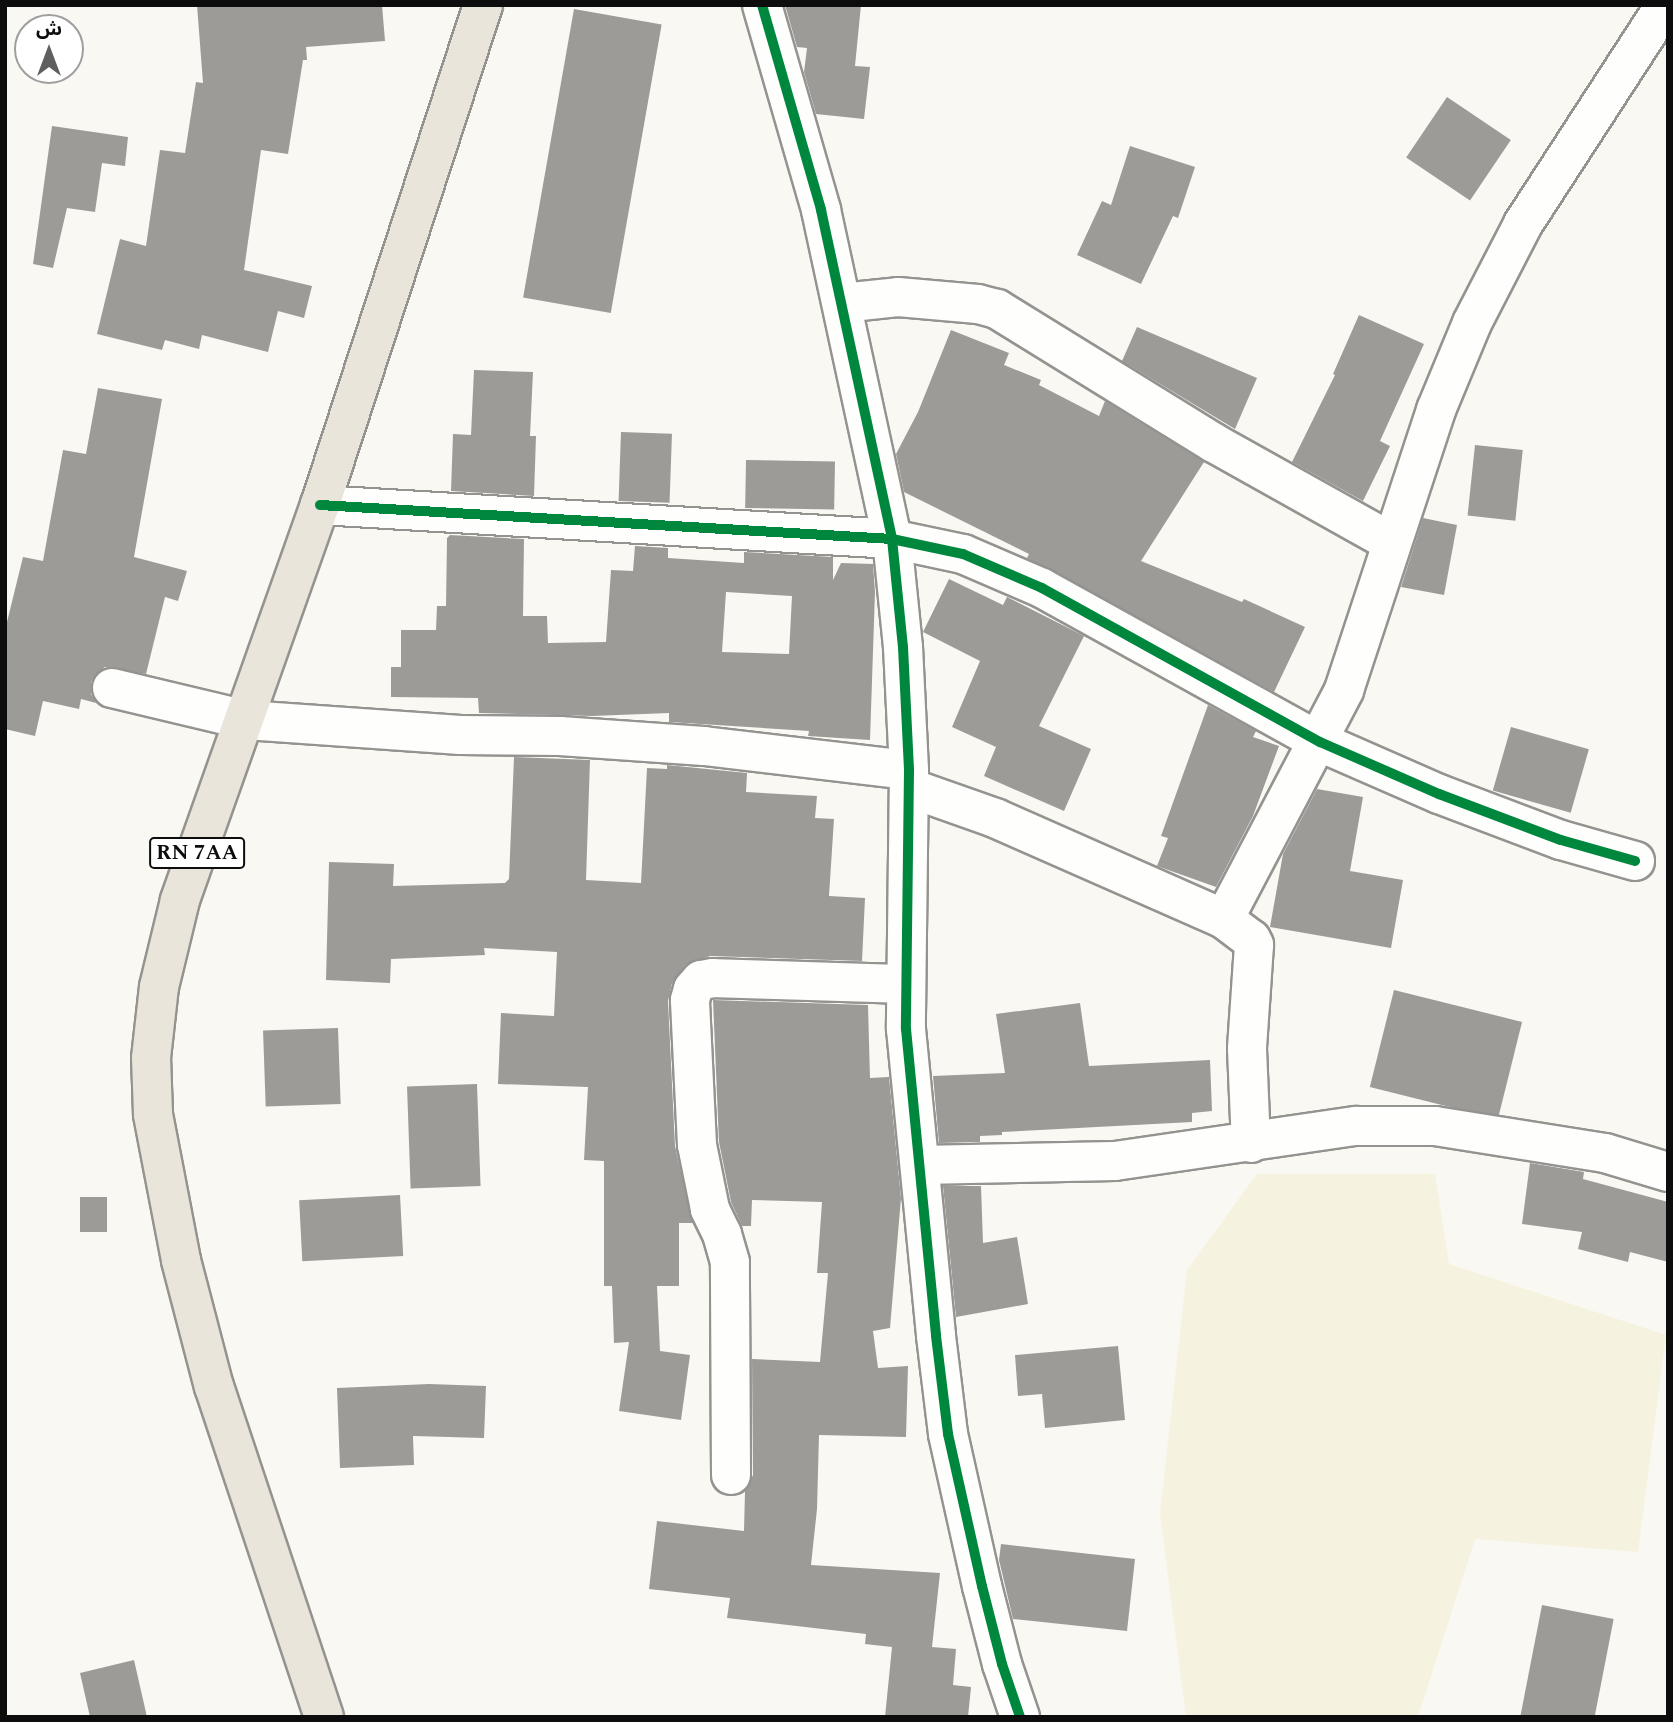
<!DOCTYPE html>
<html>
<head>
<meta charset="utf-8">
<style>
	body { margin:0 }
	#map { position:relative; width:1673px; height:1722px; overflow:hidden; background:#faf8f2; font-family:Spectral,"Noto Sans Arabic",serif }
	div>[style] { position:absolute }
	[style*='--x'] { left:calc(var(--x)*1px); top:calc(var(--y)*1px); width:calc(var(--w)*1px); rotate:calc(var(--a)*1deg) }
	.farmland>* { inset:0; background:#f5f2df }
	.building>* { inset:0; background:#9d9b98; transform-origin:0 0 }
	.roads { filter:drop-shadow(2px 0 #949390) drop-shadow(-2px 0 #949390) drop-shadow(0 2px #949390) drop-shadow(0 -2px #949390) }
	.minor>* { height:38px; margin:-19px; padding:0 19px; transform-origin:19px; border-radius:19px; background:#fefefd }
	.major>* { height:38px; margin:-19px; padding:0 19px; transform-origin:19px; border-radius:19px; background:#eae5da }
	.cycleway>* { height:10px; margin:-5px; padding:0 5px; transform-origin:5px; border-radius:5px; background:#00873e }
	span { translate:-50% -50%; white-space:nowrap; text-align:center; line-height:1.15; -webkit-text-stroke:7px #fff; paint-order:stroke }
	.shield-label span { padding:2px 5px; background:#fff; border:2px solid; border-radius:5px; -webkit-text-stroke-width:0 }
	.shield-label { font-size:21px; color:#0d0d0d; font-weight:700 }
	.frame { position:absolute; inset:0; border:7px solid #0d0d0d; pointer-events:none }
	.north { position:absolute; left:14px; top:14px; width:70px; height:70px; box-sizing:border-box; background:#fff; border:2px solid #9e9e9e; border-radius:50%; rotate:0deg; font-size:19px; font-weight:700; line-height:28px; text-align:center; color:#0d0d0d }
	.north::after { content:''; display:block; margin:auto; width:24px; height:32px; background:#605f5d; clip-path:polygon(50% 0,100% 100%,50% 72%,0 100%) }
</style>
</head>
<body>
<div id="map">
	<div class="farmland">
		<i style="clip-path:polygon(1257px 1174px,1435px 1174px,1449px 1264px,1666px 1335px,1638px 1552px,1475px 1539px,1418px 1717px,1186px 1717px,1160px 1513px,1187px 1270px)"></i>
	</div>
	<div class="building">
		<i style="clip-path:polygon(197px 5px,382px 5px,385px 41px,306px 47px,307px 60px,303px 60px,288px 154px,261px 150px,244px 270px,312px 286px,304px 318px,278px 311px,268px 352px,202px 335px,199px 349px,165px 340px,162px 350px,97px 334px,120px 239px,146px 246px,160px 150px,185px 153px,196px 82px,203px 83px)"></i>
		<i style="clip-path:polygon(785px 5px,861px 5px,855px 66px,870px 67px,864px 119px,816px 114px,804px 72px,807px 48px,797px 47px)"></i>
		<i style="left:574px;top:9px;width:89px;height:293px;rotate:10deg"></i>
		<i style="left:1447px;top:97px;width:77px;height:73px;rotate:34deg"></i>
		<i style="clip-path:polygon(52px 126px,128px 137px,125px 166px,102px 163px,95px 212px,67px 208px,53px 268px,33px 264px)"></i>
		<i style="clip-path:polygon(1130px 146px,1195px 167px,1178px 218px,1173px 216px,1141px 284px,1077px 255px,1102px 201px,1111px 205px)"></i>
		<i style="clip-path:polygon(1359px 315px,1424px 344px,1380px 441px,1390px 446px,1363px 501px,1292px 462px,1335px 375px,1333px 374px)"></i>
		<i style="clip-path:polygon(1137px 327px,1257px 378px,1235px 429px,1122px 361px)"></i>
		<i style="clip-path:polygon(951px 330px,1009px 353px,1004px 365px,1041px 380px,1039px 385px,1099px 416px,1105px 401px,1204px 462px,1141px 561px,1242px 602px,1244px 599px,1305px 627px,1274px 692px,1027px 558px,1029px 554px,904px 492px,896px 454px,918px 412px)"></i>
		<i style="clip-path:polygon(474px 370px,533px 372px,530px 436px,536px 436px,534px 496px,451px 491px,453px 434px,471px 435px)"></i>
		<i style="clip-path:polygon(98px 388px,162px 399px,134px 557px,187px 571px,178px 601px,165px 597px,146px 674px,105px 667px,96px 674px,91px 682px,91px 694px,96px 703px,81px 699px,79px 709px,43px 701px,35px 736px,5px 729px,5px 630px,23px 557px,43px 561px,63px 450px,86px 454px)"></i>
		<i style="left:621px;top:432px;width:51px;height:69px;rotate:2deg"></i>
		<i style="left:1475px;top:445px;width:48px;height:71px;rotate:6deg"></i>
		<i style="left:746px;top:460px;width:89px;height:48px;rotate:1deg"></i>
		<i style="clip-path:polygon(1423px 518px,1457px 525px,1444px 595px,1401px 587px)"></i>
		<i style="clip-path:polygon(evenodd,450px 535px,524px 539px,523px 616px,547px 616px,548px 643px,606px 642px,611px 570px,633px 571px,635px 546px,668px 548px,668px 558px,744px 563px,744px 552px,833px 557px,833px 580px,841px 563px,873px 564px,875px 592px,870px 740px,808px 736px,809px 731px,669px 722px,669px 713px,592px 716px,479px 713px,478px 698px,391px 697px,391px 667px,401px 667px,401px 630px,436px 630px,437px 606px,446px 606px,447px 538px,450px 535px,726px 592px,792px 596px,789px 654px,722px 652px,726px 592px)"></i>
		<i style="clip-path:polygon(949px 579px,1003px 605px,1007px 597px,1084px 636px,1039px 726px,1091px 749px,1064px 811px,984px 776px,996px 747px,952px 727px,980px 661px,923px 632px)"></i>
		<i style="clip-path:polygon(1208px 705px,1256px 731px,1253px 737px,1279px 746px,1253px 816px,1216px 887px,1157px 866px,1168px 838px,1161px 836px)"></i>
		<i style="left:1511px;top:727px;width:81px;height:66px;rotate:16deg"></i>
		<i style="clip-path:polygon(514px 757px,590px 760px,586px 880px,641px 883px,647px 768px,667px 769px,667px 765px,747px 773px,746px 792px,817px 796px,815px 818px,834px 819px,829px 896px,865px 898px,862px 961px,710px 956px,685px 965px,672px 983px,668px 1001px,675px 1146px,693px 1223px,679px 1223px,679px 1286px,657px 1286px,660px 1351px,690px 1355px,681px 1420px,619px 1411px,629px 1342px,614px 1343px,612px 1286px,604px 1286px,604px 1161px,584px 1160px,588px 1087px,498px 1084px,501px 1013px,554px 1016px,557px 952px,484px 948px,485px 955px,391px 959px,390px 983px,326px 980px,329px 862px,394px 864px,393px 886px,505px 883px,509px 879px)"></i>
		<i style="clip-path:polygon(1317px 789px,1363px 797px,1350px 871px,1403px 880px,1391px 948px,1270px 927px,1283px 854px)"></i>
		<i style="left:1394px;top:990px;width:132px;height:100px;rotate:14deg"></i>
		<i style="clip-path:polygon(713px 1000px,868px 1005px,870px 1078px,889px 1077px,901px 1198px,890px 1328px,873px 1331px,878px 1368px,908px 1366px,906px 1437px,819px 1435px,817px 1509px,811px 1565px,940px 1573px,932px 1647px,956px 1649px,953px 1685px,971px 1687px,968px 1717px,885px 1717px,892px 1647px,865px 1644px,866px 1634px,727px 1618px,730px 1598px,649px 1589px,657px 1521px,744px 1531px,745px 1491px,753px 1475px,752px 1359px,820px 1362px,828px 1273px,817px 1273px,822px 1202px,752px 1200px,751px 1226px,742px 1226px,731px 1202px,719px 1142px)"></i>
		<i style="clip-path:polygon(1080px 1003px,1089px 1066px,1210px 1060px,1212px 1111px,1192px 1113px,1192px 1122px,1002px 1132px,1002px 1135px,980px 1136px,980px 1142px,939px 1143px,933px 1076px,1005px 1073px,996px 1014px)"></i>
		<i style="left:338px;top:1028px;width:76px;height:75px;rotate:88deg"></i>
		<i style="left:477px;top:1084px;width:102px;height:70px;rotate:88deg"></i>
		<i style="clip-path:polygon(1530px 1163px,1584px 1172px,1583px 1179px,1668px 1202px,1668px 1262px,1630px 1252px,1628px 1262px,1578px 1249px,1582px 1232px,1522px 1224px)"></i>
		<i style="clip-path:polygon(943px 1186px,981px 1186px,983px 1243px,1017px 1237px,1028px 1304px,956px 1317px)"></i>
		<i style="left:400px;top:1195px;width:61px;height:101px;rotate:87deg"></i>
		<i style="left:80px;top:1197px;width:27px;height:35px"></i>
		<i style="clip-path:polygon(1118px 1346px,1125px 1420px,1045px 1428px,1042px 1394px,1018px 1396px,1015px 1355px)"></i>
		<i style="clip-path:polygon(429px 1384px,486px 1386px,484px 1438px,413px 1436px,414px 1465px,340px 1468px,337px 1388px)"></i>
		<i style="clip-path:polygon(1001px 1544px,1135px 1559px,1127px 1631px,1013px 1619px,999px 1560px)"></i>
		<i style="left:1542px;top:1605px;width:73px;height:114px;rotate:11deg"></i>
		<i style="clip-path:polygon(134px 1660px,147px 1717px,90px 1717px,80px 1673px)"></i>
	</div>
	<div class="roads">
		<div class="minor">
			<i style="--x:762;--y:5;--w:213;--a:73.9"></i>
			<i style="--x:821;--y:210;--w:337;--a:77.8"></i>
			<i style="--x:892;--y:539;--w:109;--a:84.2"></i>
			<i style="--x:903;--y:647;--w:123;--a:87.2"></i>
			<i style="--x:909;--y:770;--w:259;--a:90.7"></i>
			<i style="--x:906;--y:1029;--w:308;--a:84.4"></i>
			<i style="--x:936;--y:1336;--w:99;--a:83"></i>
			<i style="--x:948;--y:1434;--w:156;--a:77.4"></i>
			<i style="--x:982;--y:1586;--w:81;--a:75.6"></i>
			<i style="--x:1002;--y:1664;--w:56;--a:71.2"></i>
			<i style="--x:842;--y:303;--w:56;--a:-6.1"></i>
			<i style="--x:898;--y:297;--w:80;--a:5"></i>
			<i style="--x:978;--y:304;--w:20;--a:15"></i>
			<i style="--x:997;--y:309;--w:255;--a:31.7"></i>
			<i style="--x:1214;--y:443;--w:203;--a:29.2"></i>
			<i style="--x:320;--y:505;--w:573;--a:3.4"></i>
			<i style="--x:892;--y:539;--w:73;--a:11.9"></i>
			<i style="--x:963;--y:554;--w:86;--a:23.3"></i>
			<i style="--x:1042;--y:588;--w:318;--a:29"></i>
			<i style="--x:1320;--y:742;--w:130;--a:23.6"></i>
			<i style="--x:1439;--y:794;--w:130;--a:20.7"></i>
			<i style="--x:1561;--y:840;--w:77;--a:15.8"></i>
			<i style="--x:112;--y:688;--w:138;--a:13.4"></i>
			<i style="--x:246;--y:720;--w:215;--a:4"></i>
			<i style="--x:460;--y:735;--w:100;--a:0.6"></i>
			<i style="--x:560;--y:736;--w:144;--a:4"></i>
			<i style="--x:704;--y:746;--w:206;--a:6.7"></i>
			<i style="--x:910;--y:788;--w:90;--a:19.4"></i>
			<i style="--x:995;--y:818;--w:250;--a:23.8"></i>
			<i style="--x:1224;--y:919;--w:34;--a:37"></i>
			<i style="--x:1251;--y:939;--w:7;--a:63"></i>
			<i style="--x:1254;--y:945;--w:104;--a:93.9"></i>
			<i style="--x:1247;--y:1049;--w:94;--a:87.6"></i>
			<i style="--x:1224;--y:919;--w:259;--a:-62.3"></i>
			<i style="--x:1344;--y:690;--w:295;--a:-71.8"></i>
			<i style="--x:1436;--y:410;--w:94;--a:-67.5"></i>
			<i style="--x:1472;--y:323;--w:111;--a:-62.7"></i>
			<i style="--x:1523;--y:224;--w:261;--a:-57"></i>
			<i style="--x:921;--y:1165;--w:194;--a:-1.2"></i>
			<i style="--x:1115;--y:1161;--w:244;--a:-8.3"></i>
			<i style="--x:1356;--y:1126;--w:79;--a:0"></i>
			<i style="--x:1435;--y:1126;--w:172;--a:9"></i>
			<i style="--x:1605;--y:1153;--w:66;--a:16.8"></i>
			<i style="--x:731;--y:1475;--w:213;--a:-90.3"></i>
			<i style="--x:730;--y:1262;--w:29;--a:-106"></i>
			<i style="--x:722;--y:1234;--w:28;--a:-116"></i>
			<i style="--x:710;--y:1209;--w:65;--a:-101.5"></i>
			<i style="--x:697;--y:1145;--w:145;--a:-92.8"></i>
			<i style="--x:690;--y:1000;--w:11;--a:-75"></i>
			<i style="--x:693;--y:989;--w:12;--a:-48"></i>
			<i style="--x:701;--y:980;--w:12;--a:-9"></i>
			<i style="--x:713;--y:978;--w:192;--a:1.8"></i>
		</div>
		<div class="major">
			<i style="--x:324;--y:1717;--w:348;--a:-108.4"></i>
			<i style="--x:214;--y:1387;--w:131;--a:-104.6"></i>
			<i style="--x:181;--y:1260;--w:149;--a:-100.9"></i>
			<i style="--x:153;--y:1114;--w:56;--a:-92"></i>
			<i style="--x:151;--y:1058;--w:71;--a:-83.6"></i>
			<i style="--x:159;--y:987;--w:89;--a:-76.4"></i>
			<i style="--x:180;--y:900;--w:419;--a:-70.5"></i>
			<i style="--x:320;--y:505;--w:526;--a:-71.94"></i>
		</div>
	</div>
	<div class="cycleway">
		<i style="--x:762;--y:5;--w:213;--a:73.9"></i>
		<i style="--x:821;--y:210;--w:337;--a:77.8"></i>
		<i style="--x:892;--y:539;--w:109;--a:84.2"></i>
		<i style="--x:903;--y:647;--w:123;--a:87.2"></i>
		<i style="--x:909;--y:770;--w:259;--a:90.7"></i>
		<i style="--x:906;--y:1029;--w:308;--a:84.4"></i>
		<i style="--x:936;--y:1336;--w:99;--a:83"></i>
		<i style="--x:948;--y:1434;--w:156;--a:77.4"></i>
		<i style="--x:982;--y:1586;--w:81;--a:75.6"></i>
		<i style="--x:1002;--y:1664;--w:56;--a:71.2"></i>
		<i style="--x:320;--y:505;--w:573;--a:3.4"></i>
		<i style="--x:892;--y:539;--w:73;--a:11.9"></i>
		<i style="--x:963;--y:554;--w:86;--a:23.3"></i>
		<i style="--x:1042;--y:588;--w:318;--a:29"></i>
		<i style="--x:1320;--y:742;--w:130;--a:23.6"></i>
		<i style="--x:1439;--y:794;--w:130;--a:20.7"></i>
		<i style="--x:1561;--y:840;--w:77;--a:15.8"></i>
	</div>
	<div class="shield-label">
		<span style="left:197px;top:853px">RN 7AA</span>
	</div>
	<div class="frame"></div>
	<div class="north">ش</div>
</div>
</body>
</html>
